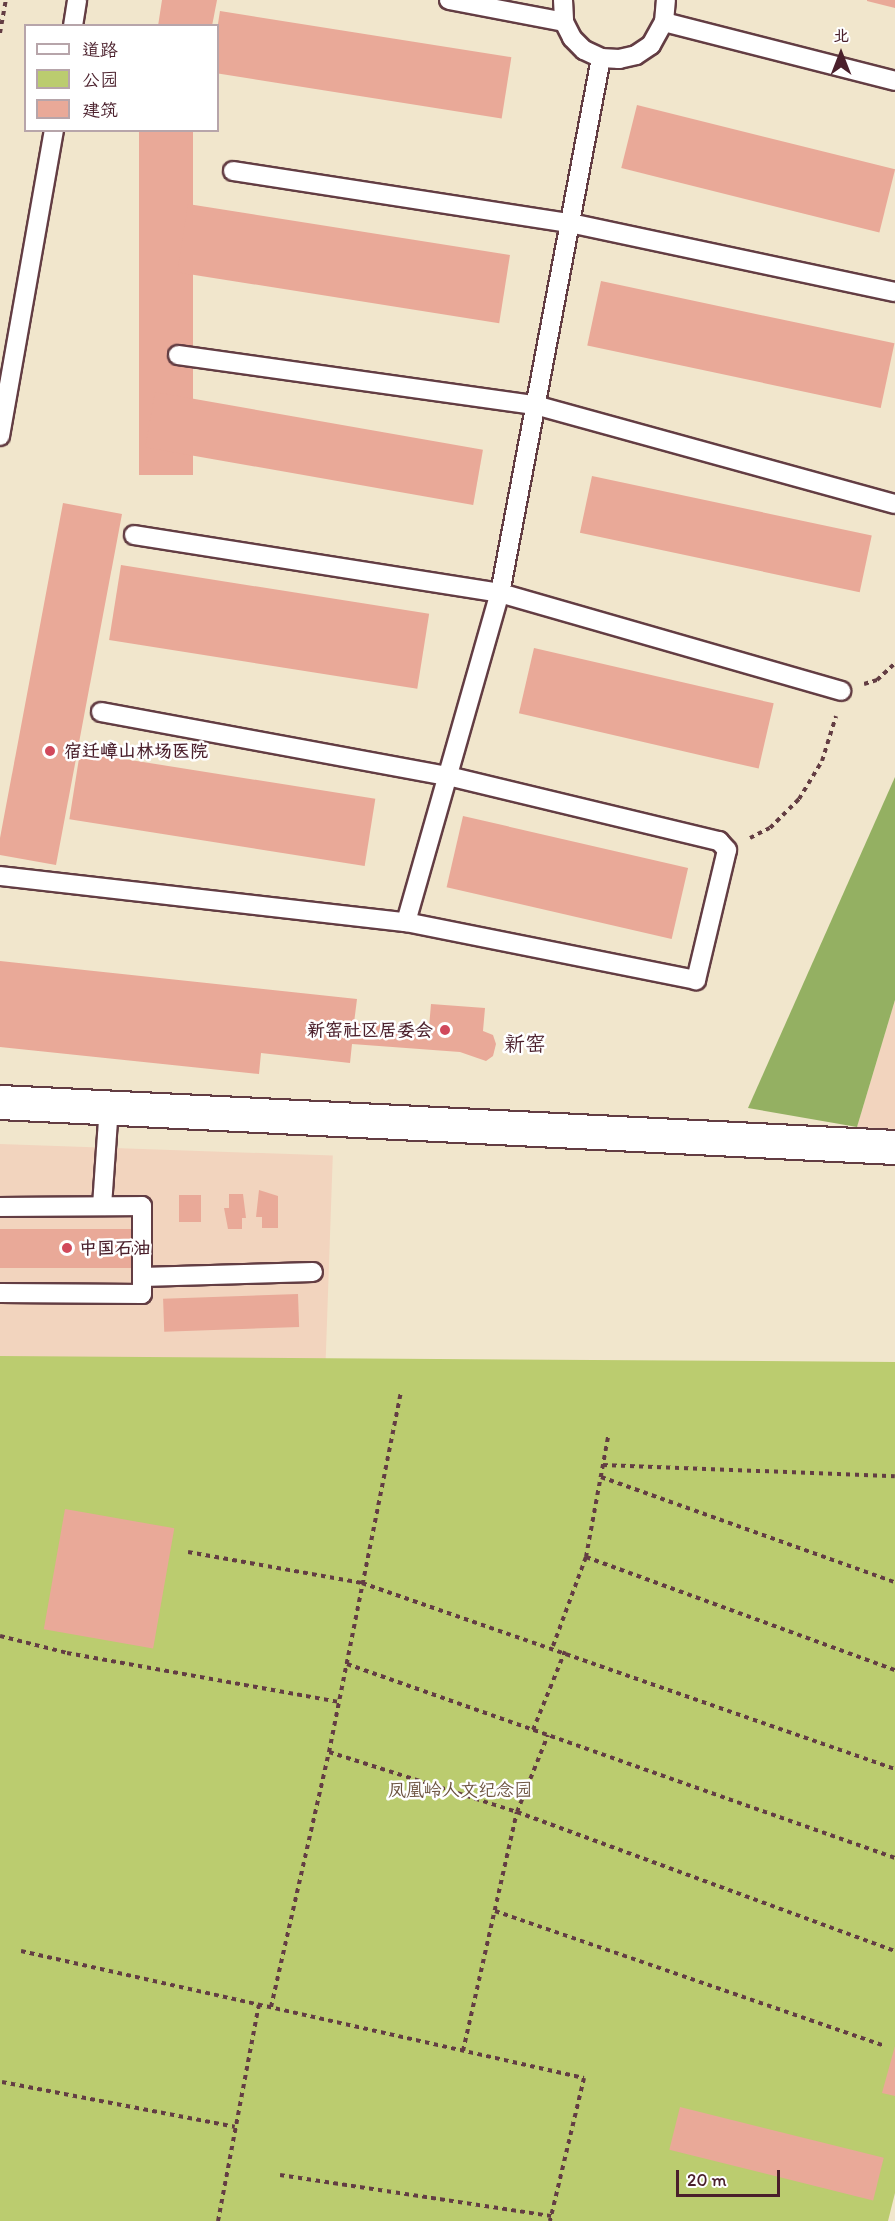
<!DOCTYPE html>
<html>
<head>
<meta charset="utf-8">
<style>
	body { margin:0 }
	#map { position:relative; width:895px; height:2221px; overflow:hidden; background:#f1e6cc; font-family:Itim,"LXGW WenKai TC",sans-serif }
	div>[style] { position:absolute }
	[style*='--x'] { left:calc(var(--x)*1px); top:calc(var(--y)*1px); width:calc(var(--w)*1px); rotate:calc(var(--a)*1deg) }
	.built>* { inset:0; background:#f2d4be; transform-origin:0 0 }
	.green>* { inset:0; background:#bbcc6f }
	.forest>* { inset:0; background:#94b062 }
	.building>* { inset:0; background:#e9a998; transform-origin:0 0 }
	.path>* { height:4px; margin-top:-2px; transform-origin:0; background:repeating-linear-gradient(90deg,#633d43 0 4.5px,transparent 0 9px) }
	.roads { filter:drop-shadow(2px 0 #633d43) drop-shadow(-2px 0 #633d43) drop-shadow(0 2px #633d43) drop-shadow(0 -2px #633d43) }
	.service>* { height:18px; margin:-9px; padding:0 9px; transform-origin:9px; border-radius:9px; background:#fff }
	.minor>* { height:33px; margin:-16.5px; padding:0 16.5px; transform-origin:16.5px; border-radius:16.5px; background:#fff }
	.dots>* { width:16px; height:16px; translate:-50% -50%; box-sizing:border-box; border:3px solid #fff; border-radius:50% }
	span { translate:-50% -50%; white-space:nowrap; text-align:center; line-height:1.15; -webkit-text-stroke:5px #fff; paint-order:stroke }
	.poi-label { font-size:18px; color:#4a1f2b; font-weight:700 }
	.left { translate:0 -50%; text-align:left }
	.right { translate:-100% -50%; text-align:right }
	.park-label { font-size:18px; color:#6c533f }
	.quarter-label { font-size:21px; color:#4a1f2b }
	.legend { position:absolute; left:24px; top:24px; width:195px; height:108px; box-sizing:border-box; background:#fff; border:2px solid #b7a5aa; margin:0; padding:8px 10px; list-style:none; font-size:18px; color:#4a1f2b }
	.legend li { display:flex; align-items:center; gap:12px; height:30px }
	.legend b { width:30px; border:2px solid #b7a5aa }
	.north { position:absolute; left:811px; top:24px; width:60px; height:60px; -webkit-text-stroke:4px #fff; paint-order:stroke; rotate:0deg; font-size:16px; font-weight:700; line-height:24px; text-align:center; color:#4a1f2b }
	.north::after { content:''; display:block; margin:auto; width:21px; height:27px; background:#4a1f2b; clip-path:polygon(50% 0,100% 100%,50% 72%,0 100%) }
	.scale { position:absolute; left:676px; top:2170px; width:104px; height:27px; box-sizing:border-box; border:3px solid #4a1f2b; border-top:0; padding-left:8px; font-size:18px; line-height:21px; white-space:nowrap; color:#4a1f2b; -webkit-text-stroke:4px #fff; paint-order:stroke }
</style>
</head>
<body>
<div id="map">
	<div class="built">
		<i style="clip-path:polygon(895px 1000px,895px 1129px,857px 1127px)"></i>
		<i style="left:0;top:1144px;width:333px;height:212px;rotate:2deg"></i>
	</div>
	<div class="green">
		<i style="clip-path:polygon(0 1356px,895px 1362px,895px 2193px,888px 2221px,0 2221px)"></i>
	</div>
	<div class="forest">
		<i style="clip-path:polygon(895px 777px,895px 1000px,857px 1127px,748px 1108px)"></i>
	</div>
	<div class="building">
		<i style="clip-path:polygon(162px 0,217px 0,212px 26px,158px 26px)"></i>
		<i style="clip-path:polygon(867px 0,895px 0,895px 8px,867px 1px)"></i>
		<i style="left:220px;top:11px;width:295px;height:62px;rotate:9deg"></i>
		<i style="left:637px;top:105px;width:266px;height:65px;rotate:14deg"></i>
		<i style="left:139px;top:130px;width:54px;height:345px"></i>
		<i style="left:188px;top:204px;width:326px;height:69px;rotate:9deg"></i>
		<i style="left:601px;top:281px;width:300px;height:66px;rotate:12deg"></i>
		<i style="left:155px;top:392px;width:333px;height:56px;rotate:10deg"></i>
		<i style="left:592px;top:476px;width:286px;height:58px;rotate:12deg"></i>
		<i style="clip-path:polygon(63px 503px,122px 514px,56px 865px,0 855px,0 838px)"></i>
		<i style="left:121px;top:565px;width:312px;height:76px;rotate:9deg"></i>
		<i style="left:534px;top:648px;width:246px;height:67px;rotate:13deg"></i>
		<i style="left:80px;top:752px;width:299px;height:68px;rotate:9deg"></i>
		<i style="left:463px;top:816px;width:231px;height:73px;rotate:13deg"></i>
		<i style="clip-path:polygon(0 961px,357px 999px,354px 1023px,429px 1027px,431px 1004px,485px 1008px,483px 1031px,493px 1035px,496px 1044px,493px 1056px,486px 1061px,460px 1052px,352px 1044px,350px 1063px,261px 1053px,259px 1074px,0 1047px)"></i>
		<i style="clip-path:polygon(259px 1190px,278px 1196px,278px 1228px,262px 1228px,262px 1217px,256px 1217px)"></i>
		<i style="clip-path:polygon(229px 1194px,243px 1194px,246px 1218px,242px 1218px,242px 1229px,228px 1229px,224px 1208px,229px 1208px)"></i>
		<i style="left:179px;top:1195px;width:22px;height:27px"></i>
		<i style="left:0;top:1229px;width:133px;height:39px"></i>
		<i style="left:298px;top:1294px;width:33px;height:135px;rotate:88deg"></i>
		<i style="left:65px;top:1509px;width:111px;height:122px;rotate:10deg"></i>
		<i style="clip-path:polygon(895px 2046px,895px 2096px,882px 2093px)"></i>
		<i style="left:680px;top:2107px;width:210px;height:44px;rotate:14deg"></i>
	</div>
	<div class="path">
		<i style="--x:0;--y:33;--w:34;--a:-80"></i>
		<i style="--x:864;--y:684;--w:14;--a:-17"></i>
		<i style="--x:877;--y:680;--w:25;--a:-43"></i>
		<i style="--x:750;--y:838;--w:22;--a:-27"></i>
		<i style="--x:770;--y:828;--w:41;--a:-45"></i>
		<i style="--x:799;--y:799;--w:44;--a:-58.8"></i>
		<i style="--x:822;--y:761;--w:47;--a:-72.7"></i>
		<i style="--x:603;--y:1465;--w:292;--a:2.2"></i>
		<i style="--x:601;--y:1477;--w:312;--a:19.7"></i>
		<i style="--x:188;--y:1552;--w:177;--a:10.1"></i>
		<i style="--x:362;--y:1583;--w:565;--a:19.24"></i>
		<i style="--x:586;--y:1557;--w:329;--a:20.1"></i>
		<i style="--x:0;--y:1636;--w:69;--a:14.2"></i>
		<i style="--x:67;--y:1653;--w:276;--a:10.2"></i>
		<i style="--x:553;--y:1646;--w:95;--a:-69.7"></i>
		<i style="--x:586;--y:1557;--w:122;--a:-79.6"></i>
		<i style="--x:347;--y:1664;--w:581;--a:19.49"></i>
		<i style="--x:533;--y:1730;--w:85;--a:-67.9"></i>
		<i style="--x:329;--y:1752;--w:197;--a:17.7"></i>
		<i style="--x:517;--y:1812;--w:403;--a:20.2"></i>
		<i style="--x:495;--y:1911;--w:410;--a:19.1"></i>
		<i style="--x:21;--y:1951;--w:577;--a:12.71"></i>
		<i style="--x:584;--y:2078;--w:147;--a:103.4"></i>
		<i style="--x:271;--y:2007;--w:262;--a:-77.2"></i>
		<i style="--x:329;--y:1752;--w:368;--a:-78.7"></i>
		<i style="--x:463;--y:2051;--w:245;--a:-77.3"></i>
		<i style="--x:517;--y:1812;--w:83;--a:-68.1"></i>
		<i style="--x:2;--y:2082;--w:237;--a:10.9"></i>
		<i style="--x:280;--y:2175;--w:275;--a:8.6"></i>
		<i style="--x:218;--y:2221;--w:220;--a:-79.3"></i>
	</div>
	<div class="roads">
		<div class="service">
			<i style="--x:449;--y:0;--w:117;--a:10.8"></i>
			<i style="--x:563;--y:0;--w:22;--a:87"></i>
			<i style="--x:564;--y:22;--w:18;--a:63"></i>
			<i style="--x:572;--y:38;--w:17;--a:45"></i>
			<i style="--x:584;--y:50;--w:19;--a:25"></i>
			<i style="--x:601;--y:58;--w:18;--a:3"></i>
			<i style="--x:619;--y:59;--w:17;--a:-13"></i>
			<i style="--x:636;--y:55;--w:18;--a:-34"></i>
			<i style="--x:651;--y:45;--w:26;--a:-61"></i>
			<i style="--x:664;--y:22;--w:22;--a:-85"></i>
			<i style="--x:664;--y:22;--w:238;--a:14.3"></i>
			<i style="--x:73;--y:26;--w:26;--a:-81"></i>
			<i style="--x:233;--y:171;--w:341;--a:8.8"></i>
			<i style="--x:570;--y:223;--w:332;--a:12"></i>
			<i style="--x:178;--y:355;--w:360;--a:8"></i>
			<i style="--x:535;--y:405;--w:373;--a:15.4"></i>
			<i style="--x:0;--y:436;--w:311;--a:-80"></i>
			<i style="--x:134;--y:535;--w:371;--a:9"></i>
			<i style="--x:500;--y:593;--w:355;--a:16"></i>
			<i style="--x:101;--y:712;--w:353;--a:10.5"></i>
			<i style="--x:448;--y:776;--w:279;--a:13.5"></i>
			<i style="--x:719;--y:841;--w:12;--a:48"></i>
			<i style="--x:727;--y:850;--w:134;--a:103.4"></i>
			<i style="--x:696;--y:980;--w:296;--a:-168.7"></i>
			<i style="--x:0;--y:876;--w:409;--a:6.5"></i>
			<i style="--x:406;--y:922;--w:342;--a:-74.1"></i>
			<i style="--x:500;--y:593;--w:544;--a:-79.31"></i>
			<i style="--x:102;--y:1206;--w:99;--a:-86"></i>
			<i style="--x:0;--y:1207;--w:142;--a:-0.4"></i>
			<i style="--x:142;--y:1206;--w:88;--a:90"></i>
			<i style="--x:142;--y:1294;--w:142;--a:-179.6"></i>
			<i style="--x:142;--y:1277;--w:171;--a:-1.7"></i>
		</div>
		<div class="minor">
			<i style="--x:0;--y:1102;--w:896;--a:2.88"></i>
		</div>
	</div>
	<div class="dots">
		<i style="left:50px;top:751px;background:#d1495b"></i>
		<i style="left:445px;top:1030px;background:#d1495b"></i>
		<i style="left:67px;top:1248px;background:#d1495b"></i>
	</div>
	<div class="poi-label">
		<span class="left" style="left:64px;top:751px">宿迁嶂山林场医院</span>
		<span class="right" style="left:433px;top:1030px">新窑社区居委会</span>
		<span class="left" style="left:79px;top:1248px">中国石油</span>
	</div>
	<div class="park-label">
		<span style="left:460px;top:1790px">凤凰岭人文纪念园</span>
	</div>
	<div class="quarter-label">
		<span style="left:525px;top:1044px">新窑</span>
	</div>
	<ul class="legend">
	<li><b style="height:8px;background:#fff"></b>道路</li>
	<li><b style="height:16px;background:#bbcc6f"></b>公园</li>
	<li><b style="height:16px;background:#e9a998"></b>建筑</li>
	</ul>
	<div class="north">北</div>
	<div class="scale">20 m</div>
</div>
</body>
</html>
